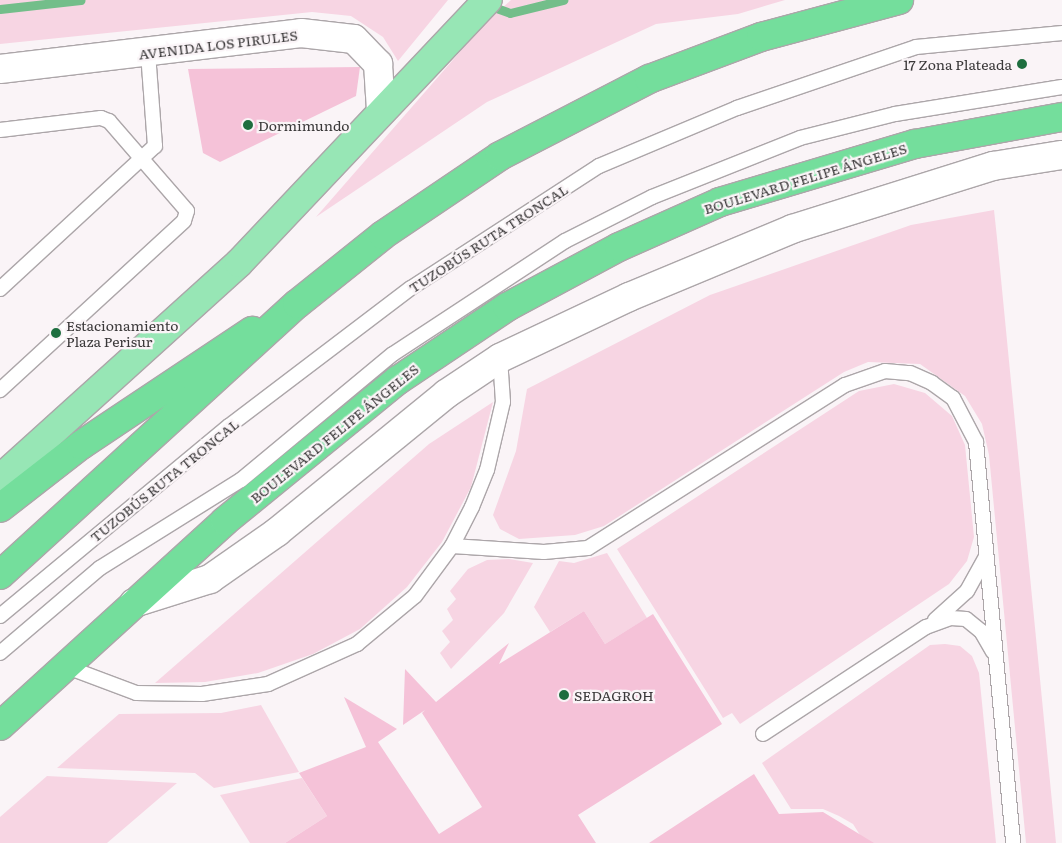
<!DOCTYPE html>
<html>
<head>
<meta charset="utf-8">
<style>
	body { margin:0 }
	#map { position:relative; width:1062px; height:843px; overflow:hidden; background:#faf4f7; font-family:Literata,serif }
	div>[style] { position:absolute }
	[style*='--x'] { left:calc(var(--x)*1px); top:calc(var(--y)*1px); width:calc(var(--w)*1px); rotate:calc(var(--a)*1deg) }
	.green>* { inset:0; background:#f7d5e3 }
	.stream>* { height:9px; margin:-4.5px; padding:0 4.5px; transform-origin:4.5px; border-radius:4.5px; background:#73be8a }
	.building>* { inset:0; background:#f5c2d8 }
	.roads { filter:drop-shadow(1px 0 #aca6a9) drop-shadow(-1px 0 #aca6a9) drop-shadow(0 1px #aca6a9) drop-shadow(0 -1px #aca6a9) }
	.service>* { height:14px; margin:-7px; padding:0 7px; transform-origin:7px; border-radius:7px; background:#fff }
	.tertiary>* { height:28px; margin:-14px; padding:0 14px; transform-origin:14px; border-radius:14px; background:#fff }
	.secondary>* { height:28px; margin:-14px; padding:0 14px; transform-origin:14px; border-radius:14px; background:#fff }
	.primary>* { height:28px; margin:-14px; padding:0 14px; transform-origin:14px; border-radius:14px; background:#97e6b5 }
	.trunk>* { height:28px; margin:-14px; padding:0 14px; transform-origin:14px; border-radius:14px; background:#74de9c }
	.dots>* { width:14px; height:14px; translate:-50% -50%; box-sizing:border-box; border:2px solid #faf4f7; border-radius:50% }
	span { translate:-50% -50%; white-space:nowrap; text-align:center; line-height:1.15; -webkit-text-stroke:4.5px #faf4f7; paint-order:stroke }
	.street-label { font-size:14px; color:#3a3839 }
	.poi-label { font-size:14px; color:#3a3839 }
	.right { translate:-100% -50%; text-align:right }
	.left { translate:0 -50%; text-align:left }
</style>
</head>
<body>
<div id="map">
	<div class="green">
		<i style="clip-path:polygon(0 0,448px 0,398px 61px,383px 37px,351px 16px,312px 12px,0 44px)"></i>
		<i style="clip-path:polygon(511px 0,785px 0,738px 14px,656px 24px,487px 102px,316px 217px,486px 22px)"></i>
		<i style="clip-path:polygon(994px 210px,997px 238px,1056px 843px,1026px 843px,989px 455px,982px 424px,965px 396px,920px 364px,868px 362px,844px 372px,604px 526px,575px 535px,519px 539px,500px 529px,493px 515px,516px 451px,527px 389px,710px 295px,911px 225px)"></i>
		<i style="clip-path:polygon(894px 384px,925px 393px,952px 416px,965px 445px,974px 537px,967px 561px,949px 584px,740px 724px,732px 713px,723px 718px,617px 549px,859px 391px)"></i>
		<i style="clip-path:polygon(493px 402px,471px 487px,442px 542px,407px 587px,360px 629px,313px 654px,258px 673px,205px 682px,155px 683px,429px 444px)"></i>
		<i style="clip-path:polygon(607px 553px,647px 618px,605px 644px,584px 611px,550px 632px,534px 607px,559px 561px,574px 563px)"></i>
		<i style="clip-path:polygon(509px 559px,533px 563px,504px 613px,451px 669px,440px 653px,450px 642px,442px 631px,453px 620px,447px 609px,456px 599px,450px 591px,468px 569px,487px 560px)"></i>
		<i style="clip-path:polygon(945px 644px,960px 646px,972px 656px,979px 673px,996px 843px,865px 843px,853px 824px,839px 816px,823px 809px,791px 809px,762px 763px,930px 645px)"></i>
		<i style="clip-path:polygon(261px 705px,299px 772px,214px 788px,195px 773px,57px 768px,119px 714px,221px 713px)"></i>
		<i style="clip-path:polygon(47px 776px,177px 783px,107px 843px,0 843px,0 817px)"></i>
		<i style="clip-path:polygon(302px 778px,327px 816px,285px 843px,250px 843px,220px 795px)"></i>
	</div>
	<div class="stream">
		<i style="--x:488;--y:5;--w:23;--a:20"></i>
		<i style="--x:510;--y:13;--w:55;--a:-13.8"></i>
		<i style="--x:0;--y:9;--w:81;--a:-6.3"></i>
	</div>
	<div class="building">
		<i style="clip-path:polygon(360px 67px,356px 96px,220px 162px,203px 153px,188px 69px)"></i>
		<i style="clip-path:polygon(584px 611px,605px 644px,653px 614px,722px 724px,578px 815px,596px 843px,285px 843px,327px 816px,299px 773px,366px 747px,344px 697px,397px 729px,378px 742px,439px 834px,482px 807px,422px 713px,425px 710px,403px 725px,405px 669px,436px 702px,509px 643px,499px 664px)"></i>
		<i style="clip-path:polygon(754px 774px,779px 814px,823px 812px,874px 843px,649px 843px)"></i>
	</div>
	<div class="roads">
		<div class="service">
			<i style="--x:0;--y:130;--w:102;--a:-6.8"></i>
			<i style="--x:101;--y:118;--w:9;--a:21"></i>
			<i style="--x:109;--y:121;--w:119;--a:49.1"></i>
			<i style="--x:187;--y:211;--w:10;--a:107"></i>
			<i style="--x:184;--y:221;--w:250;--a:137.4"></i>
			<i style="--x:0;--y:289;--w:211;--a:-42.7"></i>
			<i style="--x:155;--y:146;--w:94;--a:-94.3"></i>
			<i style="--x:452;--y:546;--w:92;--a:3.7"></i>
			<i style="--x:544;--y:552;--w:44;--a:-5.2"></i>
			<i style="--x:588;--y:548;--w:304;--a:-32.4"></i>
			<i style="--x:845;--y:385;--w:42;--a:-19.3"></i>
			<i style="--x:885;--y:371;--w:25;--a:5"></i>
			<i style="--x:910;--y:373;--w:24;--a:24"></i>
			<i style="--x:932;--y:383;--w:26;--a:36"></i>
			<i style="--x:953;--y:398;--w:50;--a:62.4"></i>
			<i style="--x:976;--y:442;--w:403;--a:84.7"></i>
			<i style="--x:0;--y:616;--w:298;--a:-39.7"></i>
			<i style="--x:229;--y:426;--w:228;--a:-37.2"></i>
			<i style="--x:411;--y:288;--w:224;--a:-33"></i>
			<i style="--x:599;--y:166;--w:150;--a:-22.8"></i>
			<i style="--x:737;--y:108;--w:189;--a:-18.8"></i>
			<i style="--x:916;--y:47;--w:147;--a:-5.5"></i>
			<i style="--x:935;--y:620;--w:43;--a:-42.2"></i>
			<i style="--x:967;--y:591;--w:38;--a:-61"></i>
			<i style="--x:0;--y:653;--w:131;--a:-40.4"></i>
			<i style="--x:100;--y:568;--w:166;--a:-32"></i>
			<i style="--x:241;--y:480;--w:197;--a:-39.7"></i>
			<i style="--x:393;--y:354;--w:206;--a:-33.3"></i>
			<i style="--x:565;--y:241;--w:97;--a:-26.8"></i>
			<i style="--x:652;--y:197;--w:159;--a:-21.7"></i>
			<i style="--x:800;--y:138;--w:98;--a:-14.2"></i>
			<i style="--x:895;--y:114;--w:169;--a:-9.2"></i>
			<i style="--x:67;--y:667;--w:74;--a:20.6"></i>
			<i style="--x:136;--y:693;--w:66;--a:0.9"></i>
			<i style="--x:202;--y:694;--w:67;--a:-8.6"></i>
			<i style="--x:268;--y:684;--w:98;--a:-24.2"></i>
			<i style="--x:357;--y:644;--w:75;--a:-39.6"></i>
			<i style="--x:415;--y:596;--w:62;--a:-53.5"></i>
			<i style="--x:452;--y:546;--w:44;--a:-62.9"></i>
			<i style="--x:472;--y:507;--w:40;--a:-68"></i>
			<i style="--x:487;--y:470;--w:70;--a:-76.8"></i>
			<i style="--x:503;--y:402;--w:44;--a:-93.9"></i>
			<i style="--x:763;--y:734;--w:195;--a:-33.3"></i>
			<i style="--x:926;--y:627;--w:27;--a:-20"></i>
			<i style="--x:951;--y:618;--w:15;--a:4"></i>
			<i style="--x:966;--y:619;--w:19;--a:39"></i>
			<i style="--x:981;--y:631;--w:24;--a:60"></i>
		</div>
		<div class="tertiary">
			<i style="--x:0;--y:69;--w:303;--a:-6.8"></i>
			<i style="--x:301;--y:33;--w:53;--a:6.5"></i>
			<i style="--x:354;--y:39;--w:35;--a:46"></i>
			<i style="--x:378;--y:64;--w:47;--a:86.3"></i>
		</div>
		<div class="secondary">
			<i style="--x:134;--y:603;--w:80;--a:-17.5"></i>
			<i style="--x:210;--y:579;--w:82;--a:-35"></i>
			<i style="--x:277;--y:532;--w:218;--a:-39.2"></i>
			<i style="--x:446;--y:394;--w:65;--a:-33.7"></i>
			<i style="--x:500;--y:358;--w:143;--a:-25.3"></i>
			<i style="--x:629;--y:297;--w:177;--a:-22.6"></i>
			<i style="--x:792;--y:229;--w:211;--a:-17.4"></i>
			<i style="--x:993;--y:166;--w:70;--a:-9.1"></i>
		</div>
		<div class="primary">
			<i style="--x:0;--y:479;--w:322;--a:-42.1"></i>
			<i style="--x:239;--y:263;--w:362;--a:-46.6"></i>
		</div>
		<div class="trunk">
			<i style="--x:0;--y:508;--w:103;--a:-37.9"></i>
			<i style="--x:81;--y:445;--w:206;--a:-33.7"></i>
			<i style="--x:0;--y:575;--w:402;--a:-42.4"></i>
			<i style="--x:297;--y:304;--w:110;--a:-38.7"></i>
			<i style="--x:383;--y:235;--w:141;--a:-34"></i>
			<i style="--x:500;--y:156;--w:168;--a:-27.3"></i>
			<i style="--x:649;--y:79;--w:120;--a:-20.6"></i>
			<i style="--x:761;--y:37;--w:143;--a:-15"></i>
			<i style="--x:0;--y:726;--w:304;--a:-42.3"></i>
			<i style="--x:225;--y:521;--w:223;--a:-39.2"></i>
			<i style="--x:398;--y:380;--w:131;--a:-33.8"></i>
			<i style="--x:507;--y:307;--w:127;--a:-28.2"></i>
			<i style="--x:619;--y:247;--w:111;--a:-24"></i>
			<i style="--x:720;--y:202;--w:203;--a:-16.6"></i>
			<i style="--x:915;--y:144;--w:149;--a:-10.4"></i>
		</div>
	</div>
	<div class="dots">
		<i style="left:1022px;top:64px;background:#1e6e3f"></i>
		<i style="left:248px;top:125px;background:#1e6e3f"></i>
		<i style="left:56px;top:333px;background:#1e6e3f"></i>
		<i style="left:564px;top:695px;background:#1e6e3f"></i>
	</div>
	<div class="street-label">
		<span style="left:218px;top:44px;rotate:-7deg">AVENIDA LOS PIRULES</span>
		<span style="left:805px;top:178px;rotate:-17deg">BOULEVARD FELIPE ÁNGELES</span>
		<span style="left:488px;top:238px;rotate:-33deg">TUZOBÚS RUTA TRONCAL</span>
		<span style="left:334px;top:433px;rotate:-39deg">BOULEVARD FELIPE ÁNGELES</span>
		<span style="left:164px;top:480px;rotate:-39deg">TUZOBÚS RUTA TRONCAL</span>
	</div>
	<div class="poi-label">
		<span class="right" style="left:1012px;top:64px">17 Zona Plateada</span>
		<span class="left" style="left:258px;top:125px">Dormimundo</span>
		<span class="left" style="left:66px;top:333px">Estacionamiento<br>Plaza Perisur</span>
		<span class="left" style="left:574px;top:695px">SEDAGROH</span>
	</div>
</div>
</body>
</html>
